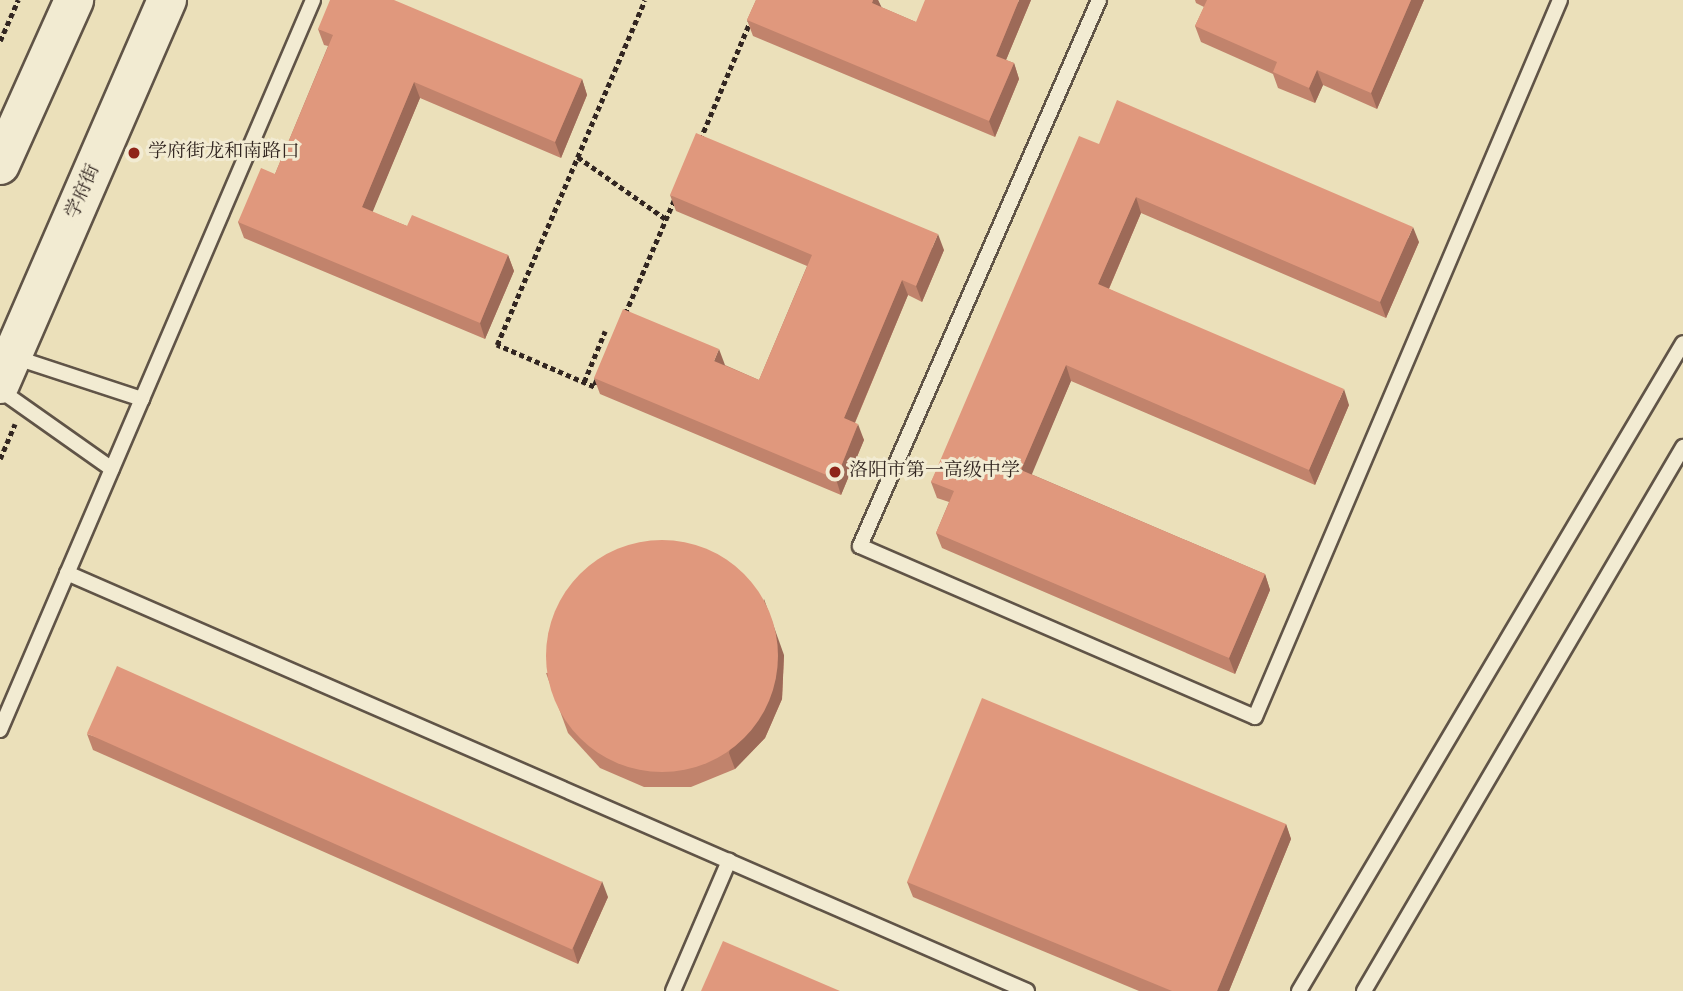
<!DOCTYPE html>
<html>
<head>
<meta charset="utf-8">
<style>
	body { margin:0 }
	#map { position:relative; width:1683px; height:991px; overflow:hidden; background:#ebe0ba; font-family:"IM FELL English","Noto Serif SC",serif }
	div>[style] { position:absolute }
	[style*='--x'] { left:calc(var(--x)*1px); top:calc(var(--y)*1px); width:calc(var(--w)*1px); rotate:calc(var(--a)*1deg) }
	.path>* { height:4.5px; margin-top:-2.25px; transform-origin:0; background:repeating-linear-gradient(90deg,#322621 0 5px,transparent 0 8.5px) }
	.roads { filter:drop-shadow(2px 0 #605447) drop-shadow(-2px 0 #605447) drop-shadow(0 2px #605447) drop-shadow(0 -2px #605447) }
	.lane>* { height:14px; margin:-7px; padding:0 7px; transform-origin:7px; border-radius:7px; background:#f2ebd2 }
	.secondary>* { height:38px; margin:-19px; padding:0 19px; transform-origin:19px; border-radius:19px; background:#f2ebd2 }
	.wall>* { inset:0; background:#c1836c }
	.shaded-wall>* { inset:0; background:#9d6a58 }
	.building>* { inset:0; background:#e0987d; transform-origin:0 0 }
	.round { border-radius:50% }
	.dots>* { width:19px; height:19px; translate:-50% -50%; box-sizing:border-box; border:4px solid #f2ebd2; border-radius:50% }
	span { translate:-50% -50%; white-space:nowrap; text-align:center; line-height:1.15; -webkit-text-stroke:6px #f2ebd2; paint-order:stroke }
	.poi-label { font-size:19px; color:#322621 }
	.left { translate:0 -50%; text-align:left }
	.street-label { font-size:19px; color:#322621 }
</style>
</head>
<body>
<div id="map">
	<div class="path">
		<i style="--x:0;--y:41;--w:45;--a:-66.3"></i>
		<i style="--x:700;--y:140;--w:131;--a:-67.1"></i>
		<i style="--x:578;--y:157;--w:108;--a:35.2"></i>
		<i style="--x:625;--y:314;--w:124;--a:-66.7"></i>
		<i style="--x:597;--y:380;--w:8;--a:113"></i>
		<i style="--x:594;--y:387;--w:106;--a:-156.6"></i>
		<i style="--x:497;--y:345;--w:375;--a:-66.8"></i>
		<i style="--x:584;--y:382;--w:55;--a:-67.6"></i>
		<i style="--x:0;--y:459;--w:38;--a:-67"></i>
	</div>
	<div class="roads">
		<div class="lane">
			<i style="--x:1099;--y:0;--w:596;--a:113.64"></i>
			<i style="--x:860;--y:546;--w:430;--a:23.4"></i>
			<i style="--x:1255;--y:717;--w:779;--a:-66.96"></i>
			<i style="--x:14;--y:357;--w:135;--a:18.2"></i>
			<i style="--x:0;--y:390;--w:137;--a:35.2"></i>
			<i style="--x:67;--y:573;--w:1047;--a:23.53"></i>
			<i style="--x:0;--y:730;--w:794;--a:-66.79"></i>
			<i style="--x:673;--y:991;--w:142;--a:-66.7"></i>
			<i style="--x:1299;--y:991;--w:753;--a:-59.35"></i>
			<i style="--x:1364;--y:991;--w:631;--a:-59.61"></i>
		</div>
		<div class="secondary">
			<i style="--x:0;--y:165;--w:181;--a:-65.8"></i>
			<i style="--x:0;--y:384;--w:419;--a:-66.5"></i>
		</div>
	</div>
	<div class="wall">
		<i style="clip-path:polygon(756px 0,878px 0,881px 7px,916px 22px,1031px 0,1006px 60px,1014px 63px,1019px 79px,995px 137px,753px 36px,747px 20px)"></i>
		<i style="clip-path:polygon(1195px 0,1424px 0,1377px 109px,1323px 85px,1315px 103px,1278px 88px,1273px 74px,1201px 42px,1195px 26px,1204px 7px,1196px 3px)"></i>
		<i style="clip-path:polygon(318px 29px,582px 79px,587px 95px,561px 158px,420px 98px,372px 212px,407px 226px,508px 255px,514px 271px,485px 339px,244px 238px,238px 222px,275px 174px,328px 46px,324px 45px)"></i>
		<i style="clip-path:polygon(1099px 144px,1419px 242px,1386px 318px,1141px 213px,1109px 289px,1349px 405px,1315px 485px,1071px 381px,1031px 474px,1265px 574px,1270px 590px,1235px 674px,942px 548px,936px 533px,949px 502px,937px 498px,931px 482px)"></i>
		<i style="clip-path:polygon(670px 195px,944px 250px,922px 302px,908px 295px,855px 423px,864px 440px,841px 495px,600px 394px,594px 378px,725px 365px,759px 380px,807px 266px,676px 211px)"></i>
		<i style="clip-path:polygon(784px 655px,782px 699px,765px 738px,735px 769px,691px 787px,644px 787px,600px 768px,568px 733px,546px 673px)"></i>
		<i style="clip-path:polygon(87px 734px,608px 897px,578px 964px,93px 750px)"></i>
		<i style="clip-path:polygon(1286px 824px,1291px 839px,1229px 991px,1139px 991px,913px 897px,907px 882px)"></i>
	</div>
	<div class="shaded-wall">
		<i style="clip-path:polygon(873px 0,878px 0,882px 8px,872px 3px)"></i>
		<i style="clip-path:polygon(1019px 0,1031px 0,1001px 72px,996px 56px)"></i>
		<i style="clip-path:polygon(1411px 0,1424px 0,1377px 109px,1371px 93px)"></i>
		<i style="clip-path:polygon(1014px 63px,1019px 79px,995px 137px,989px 121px)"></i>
		<i style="clip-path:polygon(1317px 70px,1323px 85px,1315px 103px,1309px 88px)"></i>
		<i style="clip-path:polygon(582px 79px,587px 95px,561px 158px,555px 142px)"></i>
		<i style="clip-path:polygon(414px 82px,420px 98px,368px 223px,362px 207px)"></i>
		<i style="clip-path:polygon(1136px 197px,1141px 213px,1104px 300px,1098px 284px)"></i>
		<i style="clip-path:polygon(1413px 227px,1419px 242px,1386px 318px,1380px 302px)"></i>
		<i style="clip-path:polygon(938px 234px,944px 250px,922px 302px,916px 286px)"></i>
		<i style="clip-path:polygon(508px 255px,514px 271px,485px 339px,480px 323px)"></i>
		<i style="clip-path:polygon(902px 280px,908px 295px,850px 434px,844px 418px)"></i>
		<i style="clip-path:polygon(719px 349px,725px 365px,720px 377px,714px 361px)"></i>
		<i style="clip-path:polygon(1066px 365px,1071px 381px,1027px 486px,1021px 470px)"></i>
		<i style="clip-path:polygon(1344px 389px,1349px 405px,1315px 485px,1309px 470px)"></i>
		<i style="clip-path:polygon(858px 424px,864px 440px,841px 495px,836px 479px)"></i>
		<i style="clip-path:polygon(1265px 574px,1270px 590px,1235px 674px,1229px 658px)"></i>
		<i style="clip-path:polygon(764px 599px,784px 655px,782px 699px,765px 738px,735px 769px,729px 753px)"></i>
		<i style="clip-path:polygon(1286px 824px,1291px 839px,1229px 991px,1217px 991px)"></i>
		<i style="clip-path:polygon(602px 881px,608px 897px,578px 964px,573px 948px)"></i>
	</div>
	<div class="building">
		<i style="clip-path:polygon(330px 0,394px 0,582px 79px,555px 142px,414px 82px,362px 207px,407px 226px,412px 215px,508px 255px,480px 323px,238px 222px,261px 168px,275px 174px,333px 35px,318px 29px)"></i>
		<i style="clip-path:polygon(756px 0,873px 0,872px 3px,916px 22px,925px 0,1019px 0,996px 56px,1014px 63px,989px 121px,747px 20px)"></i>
		<i style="clip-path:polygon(1207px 0,1411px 0,1371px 93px,1317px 70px,1309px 88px,1273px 72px,1277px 62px,1195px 26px)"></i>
		<i style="clip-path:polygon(1117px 100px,1413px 227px,1380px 302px,1136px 197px,1098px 284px,1344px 389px,1309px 470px,1066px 365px,1021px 470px,1265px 574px,1229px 658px,936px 533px,954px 491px,931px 482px,1079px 136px,1099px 144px)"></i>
		<i style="clip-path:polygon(696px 133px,938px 234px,916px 286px,902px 280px,844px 418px,858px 424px,836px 479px,594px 378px,623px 309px,719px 349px,714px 361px,759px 380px,812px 255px,670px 195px)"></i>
		<i class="round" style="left:546px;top:540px;width:232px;height:232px"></i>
		<i style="left:117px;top:666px;width:531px;height:74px;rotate:24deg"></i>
		<i style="clip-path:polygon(982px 698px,1286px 824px,1217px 991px,1172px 991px,907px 882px)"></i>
		<i style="clip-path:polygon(723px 941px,840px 991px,701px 991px)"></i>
	</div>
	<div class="dots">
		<i style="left:134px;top:153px;background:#8f2418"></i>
		<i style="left:835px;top:472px;background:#8f2418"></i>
	</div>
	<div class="poi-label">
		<span class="left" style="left:148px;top:153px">学府街龙和南路口</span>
		<span class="left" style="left:849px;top:472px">洛阳市第一高级中学</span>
	</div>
	<div class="street-label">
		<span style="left:84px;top:192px;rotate:-66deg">学府街</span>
	</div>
</div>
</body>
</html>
